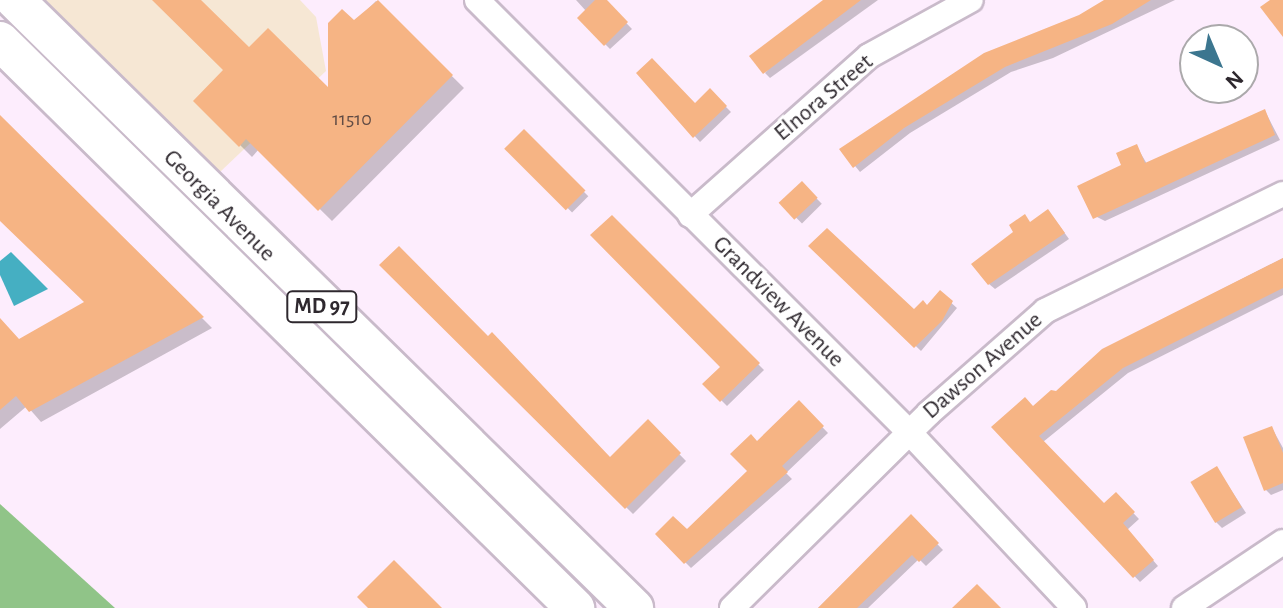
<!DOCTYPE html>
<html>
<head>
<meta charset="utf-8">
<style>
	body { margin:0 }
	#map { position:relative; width:1283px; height:608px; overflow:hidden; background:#fdedfd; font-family:"Alegreya Sans",sans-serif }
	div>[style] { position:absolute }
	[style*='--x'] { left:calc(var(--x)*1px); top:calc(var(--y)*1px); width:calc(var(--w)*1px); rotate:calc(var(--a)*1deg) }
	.commercial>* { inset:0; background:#f6e7d4 }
	.forest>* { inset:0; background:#90c488 }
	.water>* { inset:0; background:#45afc2 }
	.shadow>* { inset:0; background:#0003; transform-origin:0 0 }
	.building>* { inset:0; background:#f6b484; transform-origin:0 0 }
	.roads { filter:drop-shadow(2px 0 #c9baca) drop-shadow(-2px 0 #c9baca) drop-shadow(0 2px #c9baca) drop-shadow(0 -2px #c9baca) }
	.street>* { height:24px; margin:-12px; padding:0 12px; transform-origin:12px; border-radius:12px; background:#fff }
	.primary>* { height:38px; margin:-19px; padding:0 19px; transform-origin:19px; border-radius:19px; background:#fff }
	span { translate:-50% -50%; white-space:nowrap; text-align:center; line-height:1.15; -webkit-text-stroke:6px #fff; paint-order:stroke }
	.number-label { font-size:20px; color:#604b44 }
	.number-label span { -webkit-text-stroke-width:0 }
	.shield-label span { padding:2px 6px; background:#fff; border:2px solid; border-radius:6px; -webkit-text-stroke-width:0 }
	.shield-label { font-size:22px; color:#2e282e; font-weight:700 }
	.street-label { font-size:24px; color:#2e282e }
	.north { position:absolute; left:1179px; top:24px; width:80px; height:80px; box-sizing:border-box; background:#fff; border:2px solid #aba9ab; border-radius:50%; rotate:136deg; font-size:22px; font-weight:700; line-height:32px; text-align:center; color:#2e282e }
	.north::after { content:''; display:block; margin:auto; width:28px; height:36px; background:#3c768f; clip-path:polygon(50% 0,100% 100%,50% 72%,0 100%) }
</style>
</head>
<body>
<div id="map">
	<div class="commercial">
		<i style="clip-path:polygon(44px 0,300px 0,316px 17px,326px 71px,220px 172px)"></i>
	</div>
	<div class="forest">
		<i style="clip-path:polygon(0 504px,115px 608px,0 608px)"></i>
	</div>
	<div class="water">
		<i style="clip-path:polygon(11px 252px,48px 289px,14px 306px,0 275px,0 261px)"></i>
	</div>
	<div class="shadow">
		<i style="clip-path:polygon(155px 0,198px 0,249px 50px,330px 92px,354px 23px,376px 1px,464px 88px,332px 221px,259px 149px,252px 157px,196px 101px,226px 70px)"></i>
		<i style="clip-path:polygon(576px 0,604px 0,632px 29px,610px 49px,579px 18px,586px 11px)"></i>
		<i style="clip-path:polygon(826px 0,878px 0,770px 78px,765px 73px)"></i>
		<i style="clip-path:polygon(1107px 0,1175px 0,1053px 58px,1011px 72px,910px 133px,860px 172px,842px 150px)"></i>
		<i style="clip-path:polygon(639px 74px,695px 106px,710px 91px,731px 112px,700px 142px)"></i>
		<i style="clip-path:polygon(1265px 111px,1280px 140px,1105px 221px,1093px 215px,1137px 147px,1147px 164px)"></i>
		<i style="clip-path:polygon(0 116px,212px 328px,41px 422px,27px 406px,0 429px,0 319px,19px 341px,87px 302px,0 219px)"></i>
		<i style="left:524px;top:132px;width:91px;height:23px;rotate:45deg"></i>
		<i style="left:802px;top:184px;width:28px;height:28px;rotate:45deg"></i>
		<i style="clip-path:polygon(1053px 217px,1069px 239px,995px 289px,989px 284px,1016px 232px)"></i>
		<i style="clip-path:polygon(612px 218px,764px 370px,727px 406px,705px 384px,722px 367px)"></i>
		<i style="clip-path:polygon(811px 246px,914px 312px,928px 308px,940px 293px,957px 308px,921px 351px)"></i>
		<i style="clip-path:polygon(1283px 258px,1283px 295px,1128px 373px,1043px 442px,1104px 506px,1116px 495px,1139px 519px,1127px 530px,1158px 566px,1140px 582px,994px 427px,1057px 394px,1103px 350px)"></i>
		<i style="clip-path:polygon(382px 265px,610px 459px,648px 422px,686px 461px,633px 514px)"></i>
		<i style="clip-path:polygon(799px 403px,828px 433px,786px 473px,792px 479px,691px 568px,657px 534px,687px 532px,750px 471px,757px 443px)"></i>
		<i style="clip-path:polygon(1272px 428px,1283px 448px,1283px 490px,1271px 495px,1266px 490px)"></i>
		<i style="clip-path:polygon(1217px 468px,1246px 513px,1222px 528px,1216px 522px)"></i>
		<i style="clip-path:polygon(911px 517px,943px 550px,926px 566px,919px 559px,868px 608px,818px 608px)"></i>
	</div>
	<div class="building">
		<i style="clip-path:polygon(152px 0,201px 0,249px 47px,268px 28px,328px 87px,328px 23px,342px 9px,354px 20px,378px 0,453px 75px,318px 211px,246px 139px,239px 147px,193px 101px,223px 70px)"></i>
		<i style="clip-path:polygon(595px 0,607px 0,628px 22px,604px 46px,577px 18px)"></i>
		<i style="clip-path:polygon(823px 0,861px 0,763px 74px,749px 56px)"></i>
		<i style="clip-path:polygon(1104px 0,1151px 0,1112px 24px,1005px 67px,904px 128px,853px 168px,839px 149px,984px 53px,1079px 15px)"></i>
		<i style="clip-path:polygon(1270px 0,1283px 0,1283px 37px,1260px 7px)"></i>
		<i style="clip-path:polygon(652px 58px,695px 103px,710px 88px,727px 106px,693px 138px,636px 73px)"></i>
		<i style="clip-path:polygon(1265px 109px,1275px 135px,1093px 219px,1077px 186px,1121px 165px,1116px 153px,1137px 144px,1145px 163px)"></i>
		<i style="clip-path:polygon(0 115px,204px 317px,29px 412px,16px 396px,0 410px,0 318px,19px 339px,84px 302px,0 221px)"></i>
		<i style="left:524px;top:129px;width:87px;height:28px;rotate:45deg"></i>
		<i style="left:802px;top:181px;width:23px;height:32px;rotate:47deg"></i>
		<i style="clip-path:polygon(1048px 209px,1065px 233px,988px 285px,971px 264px,1013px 232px,1009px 225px,1025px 214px,1030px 222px)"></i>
		<i style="clip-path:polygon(612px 215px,760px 363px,720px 402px,702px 384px,720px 367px,590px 235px)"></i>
		<i style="clip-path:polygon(827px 228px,914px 309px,923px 300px,927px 305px,940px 290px,953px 301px,942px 321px,914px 348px,808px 246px)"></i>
		<i style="clip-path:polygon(399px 246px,488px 336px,492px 332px,610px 457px,648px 419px,681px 453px,625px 509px,379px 265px)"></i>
		<i style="clip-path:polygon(1283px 258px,1283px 288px,1123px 368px,1039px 436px,1104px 503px,1116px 492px,1135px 512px,1123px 523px,1154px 560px,1133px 578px,991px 427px,1025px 397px,1033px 406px,1051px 390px,1056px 391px,1102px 349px)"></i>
		<i style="clip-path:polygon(799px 400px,824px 426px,782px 466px,788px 472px,684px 564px,655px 534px,673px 516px,687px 529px,747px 471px,730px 454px,751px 434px,757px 441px)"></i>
		<i style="clip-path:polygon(1272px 426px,1283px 453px,1283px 483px,1264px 491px,1243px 437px)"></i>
		<i style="left:1217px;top:466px;width:48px;height:31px;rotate:59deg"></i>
		<i style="clip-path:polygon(911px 514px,939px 543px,919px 562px,912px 555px,857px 608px,818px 608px)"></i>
		<i style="clip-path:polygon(394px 560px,442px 608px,368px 608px,357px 597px)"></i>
		<i style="clip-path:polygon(977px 584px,1001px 608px,952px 608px)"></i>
	</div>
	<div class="roads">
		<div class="street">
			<i style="--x:477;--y:0;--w:611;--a:45"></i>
			<i style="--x:909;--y:432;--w:241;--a:46.8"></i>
			<i style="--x:690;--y:215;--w:239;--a:-41.6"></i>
			<i style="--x:869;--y:56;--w:116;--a:-28.8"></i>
			<i style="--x:732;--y:608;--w:277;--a:-44.7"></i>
			<i style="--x:929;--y:413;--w:154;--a:-41.3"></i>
			<i style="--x:1045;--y:311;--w:265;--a:-26.2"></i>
			<i style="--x:1184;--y:608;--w:119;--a:-33.7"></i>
		</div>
		<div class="primary">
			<i style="--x:15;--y:0;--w:868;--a:44.49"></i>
			<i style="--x:0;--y:41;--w:808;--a:44.6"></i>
		</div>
	</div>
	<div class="number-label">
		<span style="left:352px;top:119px">11510</span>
	</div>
	<div class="shield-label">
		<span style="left:322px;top:307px">MD 97</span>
	</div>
	<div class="street-label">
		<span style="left:824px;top:98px;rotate:-40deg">Elnora Street</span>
		<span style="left:219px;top:206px;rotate:45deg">Georgia Avenue</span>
		<span style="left:778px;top:302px;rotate:45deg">Grandview Avenue</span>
		<span style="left:983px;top:366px;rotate:-41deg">Dawson Avenue</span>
	</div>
	<div class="north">N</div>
</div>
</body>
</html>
